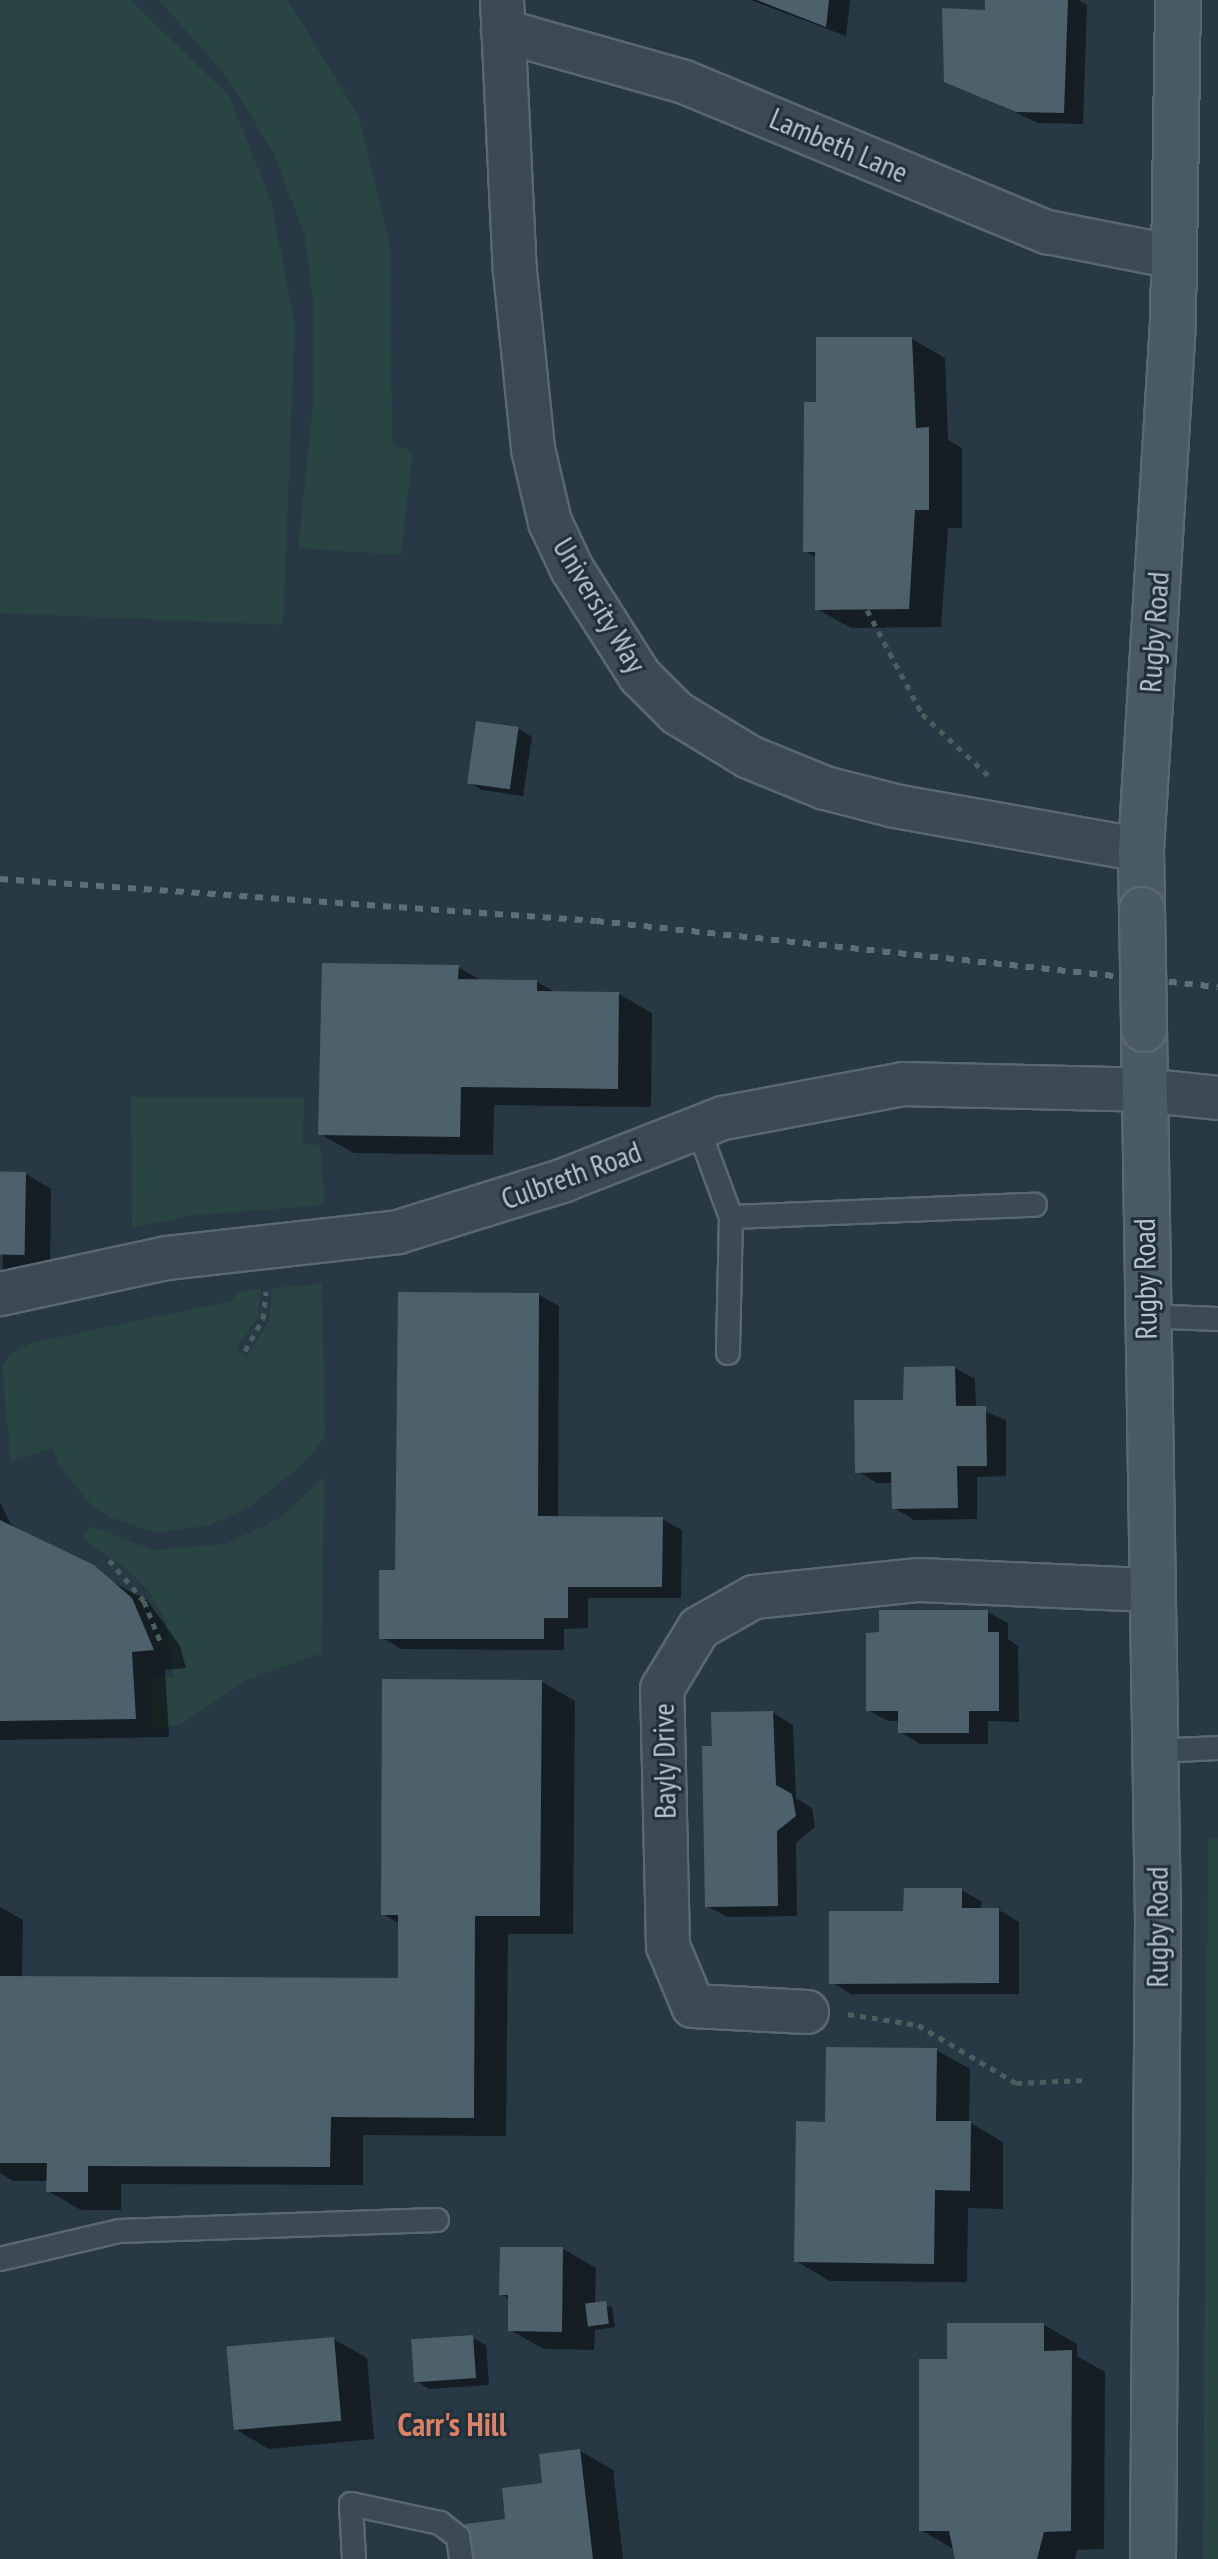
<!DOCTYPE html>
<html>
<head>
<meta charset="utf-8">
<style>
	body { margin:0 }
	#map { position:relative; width:1218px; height:2559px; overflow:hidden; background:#263944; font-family:"PT Sans Narrow",sans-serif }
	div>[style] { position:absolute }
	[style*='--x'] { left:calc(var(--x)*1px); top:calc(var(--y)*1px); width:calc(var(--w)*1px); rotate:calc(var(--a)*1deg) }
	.green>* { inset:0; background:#294543 }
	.shadow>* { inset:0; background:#0007 }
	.building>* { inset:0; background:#4d616c; transform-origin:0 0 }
	.path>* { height:5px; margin-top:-2.5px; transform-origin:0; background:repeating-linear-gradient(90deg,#47615f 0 6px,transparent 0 12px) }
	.roads { filter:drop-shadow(2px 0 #5a6871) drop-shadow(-2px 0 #5a6871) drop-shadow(0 2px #5a6871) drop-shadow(0 -2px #5a6871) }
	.lane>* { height:22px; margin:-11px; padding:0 11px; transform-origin:11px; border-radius:11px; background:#3b4a54 }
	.street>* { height:42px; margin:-21px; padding:0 21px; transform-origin:21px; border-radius:21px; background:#3b4a54 }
	.secondary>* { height:44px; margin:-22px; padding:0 22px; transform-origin:22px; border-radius:22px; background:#495a67 }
	.rail>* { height:6px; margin-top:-3px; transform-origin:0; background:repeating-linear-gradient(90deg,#5d6f7b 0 8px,transparent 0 16px) }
	.bridges { filter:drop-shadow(2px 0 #5a6871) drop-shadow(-2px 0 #5a6871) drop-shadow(0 2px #5a6871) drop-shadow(0 -2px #5a6871) }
	.secondary-bridge>* { height:44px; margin:-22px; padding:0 22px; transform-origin:22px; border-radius:22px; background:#495a67 }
	span { translate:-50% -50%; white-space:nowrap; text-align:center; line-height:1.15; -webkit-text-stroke:6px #202f39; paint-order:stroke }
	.street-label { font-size:30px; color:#b9c5cd }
	.neighbourhood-label { font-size:32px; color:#da8267; font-weight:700 }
</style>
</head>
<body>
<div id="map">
	<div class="green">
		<i style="clip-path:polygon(0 0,131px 0,229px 96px,271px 201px,295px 324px,283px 625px,0 613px)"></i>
		<i style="clip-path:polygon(159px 0,288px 0,359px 117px,390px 246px,392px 443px,413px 452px,401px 555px,298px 548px,313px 404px,314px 307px,305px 236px,274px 154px,227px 77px)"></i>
		<i style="clip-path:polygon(131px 1097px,304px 1098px,303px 1144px,320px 1145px,325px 1205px,194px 1215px,132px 1228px)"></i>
		<i style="clip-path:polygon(322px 1284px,325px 1437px,301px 1466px,251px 1506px,210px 1525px,156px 1533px,110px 1517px,91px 1504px,59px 1466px,52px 1448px,11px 1462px,2px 1366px,12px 1353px,31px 1343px,231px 1301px,239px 1292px,261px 1288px,257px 1319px,236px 1348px,247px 1357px,269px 1321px,272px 1288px)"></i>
		<i style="clip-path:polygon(324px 1477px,322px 1653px,249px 1679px,180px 1725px,153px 1728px,152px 1676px,174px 1677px,166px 1622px,149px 1591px,128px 1570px,82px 1538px,91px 1526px,152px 1550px,226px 1544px,281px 1517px)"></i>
		<i style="clip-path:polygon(1208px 1839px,1218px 1839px,1218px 2559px,1203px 2559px)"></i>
	</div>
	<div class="shadow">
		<i style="clip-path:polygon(751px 0,850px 0,846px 36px)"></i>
		<i style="clip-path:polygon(988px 0,1078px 0,1087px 5px,1083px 124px,1038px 123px,946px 80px,987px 12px)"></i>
		<i style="clip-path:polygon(912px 339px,945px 358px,948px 440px,962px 448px,962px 528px,948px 528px,941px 627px,851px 628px,817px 609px,817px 558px,805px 551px,818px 404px)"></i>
		<i style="clip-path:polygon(519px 729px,532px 737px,523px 796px,482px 790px,469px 782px)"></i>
		<i style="clip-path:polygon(458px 967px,482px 981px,537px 982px,556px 993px,619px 994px,652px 1013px,651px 1107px,494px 1105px,493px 1155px,354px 1153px,320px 1134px)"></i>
		<i style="clip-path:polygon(26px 1174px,51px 1189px,50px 1268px,3px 1272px,0 1175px)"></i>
		<i style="clip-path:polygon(539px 1295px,559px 1306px,558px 1518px,662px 1519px,682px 1530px,681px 1598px,588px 1598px,588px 1628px,564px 1629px,564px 1650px,401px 1649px,381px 1637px,397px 1572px)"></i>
		<i style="clip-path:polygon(955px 1368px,975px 1379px,976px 1408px,1006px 1420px,1006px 1476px,977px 1477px,977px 1519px,914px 1520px,894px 1508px,893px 1483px,877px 1483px,857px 1471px,905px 1402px)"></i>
		<i style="clip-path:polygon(0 1502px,10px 1523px,37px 1543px,147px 1600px,180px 1646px,186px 1668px,165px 1670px,169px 1737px,0 1740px)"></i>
		<i style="clip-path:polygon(988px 1612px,1008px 1623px,1008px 1639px,1018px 1646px,1019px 1722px,988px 1721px,988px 1744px,920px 1744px,900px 1732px,900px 1721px,888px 1721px,868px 1710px)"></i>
		<i style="clip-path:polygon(542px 1682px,575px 1701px,573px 1934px,508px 1934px,506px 2136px,363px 2135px,363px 2185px,121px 2184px,121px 2210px,81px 2210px,48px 2191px,48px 2181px,13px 2181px,0 2173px,0 1907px,23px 1920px,22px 1978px,400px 1980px,400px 1924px,383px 1914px)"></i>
		<i style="clip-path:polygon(773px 1713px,793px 1725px,796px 1798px,812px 1808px,815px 1827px,796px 1843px,797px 1916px,727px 1917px,707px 1906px,714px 1748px)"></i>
		<i style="clip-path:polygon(961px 1890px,981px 1901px,981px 1910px,999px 1910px,1019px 1922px,1019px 1994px,851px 1994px,831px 1982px,905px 1913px)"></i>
		<i style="clip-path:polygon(936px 2050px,970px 2069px,969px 2122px,1003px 2142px,1003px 2209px,968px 2208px,967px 2282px,830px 2281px,796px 2261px)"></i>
		<i style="clip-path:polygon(563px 2249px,596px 2268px,595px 2305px,612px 2307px,615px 2327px,595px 2330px,594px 2350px,544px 2349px,510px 2330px,510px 2299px,501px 2294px)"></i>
		<i style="clip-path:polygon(1044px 2325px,1077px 2344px,1077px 2356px,1105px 2372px,1104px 2549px,1077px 2550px,1075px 2559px,957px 2559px,955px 2550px,921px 2530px,949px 2361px)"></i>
		<i style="clip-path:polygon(473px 2338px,486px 2345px,489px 2385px,429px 2389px,416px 2381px)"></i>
		<i style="clip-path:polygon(333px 2339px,367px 2358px,374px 2439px,269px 2449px,235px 2429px)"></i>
		<i style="clip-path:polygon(580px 2451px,613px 2470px,623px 2559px,471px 2559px)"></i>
	</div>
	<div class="building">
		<i style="clip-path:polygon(757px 0,829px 0,826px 27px)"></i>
		<i style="clip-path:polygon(985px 0,1068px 0,1064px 113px,1016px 112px,944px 82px,942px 8px,985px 10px)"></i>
		<i style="clip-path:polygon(816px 337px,912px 337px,916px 428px,929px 427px,929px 510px,915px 510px,909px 609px,815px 610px,815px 552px,803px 552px,804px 402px,816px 402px)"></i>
		<i style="left:476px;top:721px;width:43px;height:63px;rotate:8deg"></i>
		<i style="clip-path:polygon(322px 963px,459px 965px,458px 979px,537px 980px,537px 991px,619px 992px,618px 1089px,461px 1087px,460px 1137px,318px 1135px)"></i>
		<i style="left:26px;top:1172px;width:83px;height:26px;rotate:91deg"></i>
		<i style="clip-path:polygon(398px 1292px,539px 1293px,538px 1516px,663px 1517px,662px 1587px,568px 1587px,568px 1618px,544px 1618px,544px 1639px,379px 1639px,379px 1570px,395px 1570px)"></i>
		<i style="clip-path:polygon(955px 1366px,956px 1406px,986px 1406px,987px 1466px,957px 1466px,958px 1508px,892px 1509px,891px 1472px,855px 1473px,854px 1400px,903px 1400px,904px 1367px)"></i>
		<i style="clip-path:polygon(0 1520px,94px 1565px,132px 1598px,154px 1650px,132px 1652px,136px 1719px,0 1721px)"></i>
		<i style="clip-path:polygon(879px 1610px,988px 1610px,988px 1632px,999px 1632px,999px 1711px,969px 1711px,969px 1733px,898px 1733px,898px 1711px,866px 1711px,866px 1633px,879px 1632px)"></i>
		<i style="clip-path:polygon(382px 1679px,542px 1680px,540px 1916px,475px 1916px,474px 2118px,331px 2117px,330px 2167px,88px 2166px,88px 2192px,46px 2192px,47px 2163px,0 2163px,0 1976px,398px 1978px,398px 1915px,381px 1915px)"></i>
		<i style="clip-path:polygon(773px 1711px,776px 1785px,792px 1794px,796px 1816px,777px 1831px,778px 1906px,705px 1907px,702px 1746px,712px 1746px,711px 1712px)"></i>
		<i style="clip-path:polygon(904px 1888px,962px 1888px,962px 1908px,999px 1908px,999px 1983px,829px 1984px,829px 1911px,903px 1911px)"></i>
		<i style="clip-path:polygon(826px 2047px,937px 2048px,936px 2121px,971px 2121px,970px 2191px,935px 2190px,934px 2264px,794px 2262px,796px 2121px,825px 2122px)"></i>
		<i style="clip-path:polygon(500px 2247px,563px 2247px,562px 2332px,508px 2331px,508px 2295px,499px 2295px)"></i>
		<i style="left:606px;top:2301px;width:23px;height:21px;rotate:83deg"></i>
		<i style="clip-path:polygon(947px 2323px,1044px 2323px,1044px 2351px,1072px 2350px,1071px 2531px,1044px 2532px,1037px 2559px,955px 2559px,949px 2531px,919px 2531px,919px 2359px,947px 2359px)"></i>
		<i style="left:473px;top:2335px;width:43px;height:62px;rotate:86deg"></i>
		<i style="left:334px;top:2337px;width:84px;height:108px;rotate:85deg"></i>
		<i style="clip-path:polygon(580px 2449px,593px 2559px,469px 2559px,465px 2524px,505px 2519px,502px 2488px,542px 2483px,539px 2454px)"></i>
	</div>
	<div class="path">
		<i style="--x:867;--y:610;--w:118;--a:62.1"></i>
		<i style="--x:922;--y:714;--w:91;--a:42.8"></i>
		<i style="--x:245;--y:1351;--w:37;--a:-61"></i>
		<i style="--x:263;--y:1319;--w:28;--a:-84"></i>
		<i style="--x:109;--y:1560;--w:54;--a:49.5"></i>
		<i style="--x:144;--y:1601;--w:48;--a:68.2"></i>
		<i style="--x:848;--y:2014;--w:71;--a:8.9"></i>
		<i style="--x:918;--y:2025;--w:114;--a:30.6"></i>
		<i style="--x:1016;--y:2083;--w:68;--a:-2.5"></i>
	</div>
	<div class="roads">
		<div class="lane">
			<i style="--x:698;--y:1128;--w:95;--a:69.7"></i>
			<i style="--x:731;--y:1217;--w:136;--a:91.3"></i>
			<i style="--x:731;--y:1217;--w:304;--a:-2.3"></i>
			<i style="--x:1145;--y:1316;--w:73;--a:2.4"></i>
			<i style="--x:1155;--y:1751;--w:63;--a:-2.7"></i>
			<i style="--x:0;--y:2259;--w:122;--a:-13.2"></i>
			<i style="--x:119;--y:2231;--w:318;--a:-2"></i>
			<i style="--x:354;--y:2559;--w:55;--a:-93.1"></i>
			<i style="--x:351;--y:2504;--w:91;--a:12.1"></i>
			<i style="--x:440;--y:2523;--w:23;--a:38"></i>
			<i style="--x:458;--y:2537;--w:22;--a:82"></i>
		</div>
		<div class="street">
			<i style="--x:502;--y:0;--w:271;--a:87.3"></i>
			<i style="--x:515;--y:271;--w:179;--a:84.2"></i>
			<i style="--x:533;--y:449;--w:75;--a:76.9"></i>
			<i style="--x:550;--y:522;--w:52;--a:64.9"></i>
			<i style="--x:572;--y:569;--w:127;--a:57.6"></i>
			<i style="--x:640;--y:676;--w:52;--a:45"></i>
			<i style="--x:677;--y:713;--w:84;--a:31.4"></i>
			<i style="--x:749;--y:757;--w:82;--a:22.2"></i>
			<i style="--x:825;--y:788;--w:72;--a:14.4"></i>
			<i style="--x:895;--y:806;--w:250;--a:10.1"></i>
			<i style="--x:503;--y:31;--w:188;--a:15.7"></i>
			<i style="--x:684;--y:82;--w:393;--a:22.5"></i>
			<i style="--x:1047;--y:232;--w:130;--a:11.1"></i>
			<i style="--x:0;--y:1294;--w:171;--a:-12.2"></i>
			<i style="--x:167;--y:1258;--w:232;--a:-6.4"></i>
			<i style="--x:398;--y:1232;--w:172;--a:-17.3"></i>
			<i style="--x:562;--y:1181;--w:173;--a:-21.4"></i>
			<i style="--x:723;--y:1118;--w:183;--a:-10.7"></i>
			<i style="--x:903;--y:1084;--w:240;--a:1.4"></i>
			<i style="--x:1143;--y:1090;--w:75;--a:6.1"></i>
			<i style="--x:807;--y:2012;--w:114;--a:-177"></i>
			<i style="--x:693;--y:2006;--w:65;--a:-112.6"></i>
			<i style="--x:668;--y:1946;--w:257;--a:-91.3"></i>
			<i style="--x:662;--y:1689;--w:71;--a:-58.8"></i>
			<i style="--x:699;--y:1628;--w:63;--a:-29.4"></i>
			<i style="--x:754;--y:1597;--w:166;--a:-5.9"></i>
			<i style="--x:919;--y:1580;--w:232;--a:2.5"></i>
		</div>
		<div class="secondary">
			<i style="--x:1142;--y:910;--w:60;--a:-91"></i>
			<i style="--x:1141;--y:850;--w:529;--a:-86.53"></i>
			<i style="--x:1173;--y:322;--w:322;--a:-89.1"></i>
			<i style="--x:1144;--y:1029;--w:892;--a:89.1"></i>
			<i style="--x:1158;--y:1921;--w:638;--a:90.45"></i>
		</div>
	</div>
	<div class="rail">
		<i style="--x:0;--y:879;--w:597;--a:4.03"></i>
		<i style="--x:596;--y:921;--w:625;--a:6.06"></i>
	</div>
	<div class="bridges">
		<div class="secondary-bridge">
			<i style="--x:1142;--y:910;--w:119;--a:89"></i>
		</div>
	</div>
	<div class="street-label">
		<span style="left:839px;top:145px;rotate:23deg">Lambeth Lane</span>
		<span style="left:600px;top:605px;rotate:59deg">University Way</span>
		<span style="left:1154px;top:632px;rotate:-86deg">Rugby Road</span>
		<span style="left:571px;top:1175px;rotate:-20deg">Culbreth Road</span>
		<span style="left:1145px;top:1279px;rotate:-91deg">Rugby Road</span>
		<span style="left:664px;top:1761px;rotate:-91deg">Bayly Drive</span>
		<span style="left:1157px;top:1927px;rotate:-90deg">Rugby Road</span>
	</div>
	<div class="neighbourhood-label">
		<span style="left:452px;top:2424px">Carr's Hill</span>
	</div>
</div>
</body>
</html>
